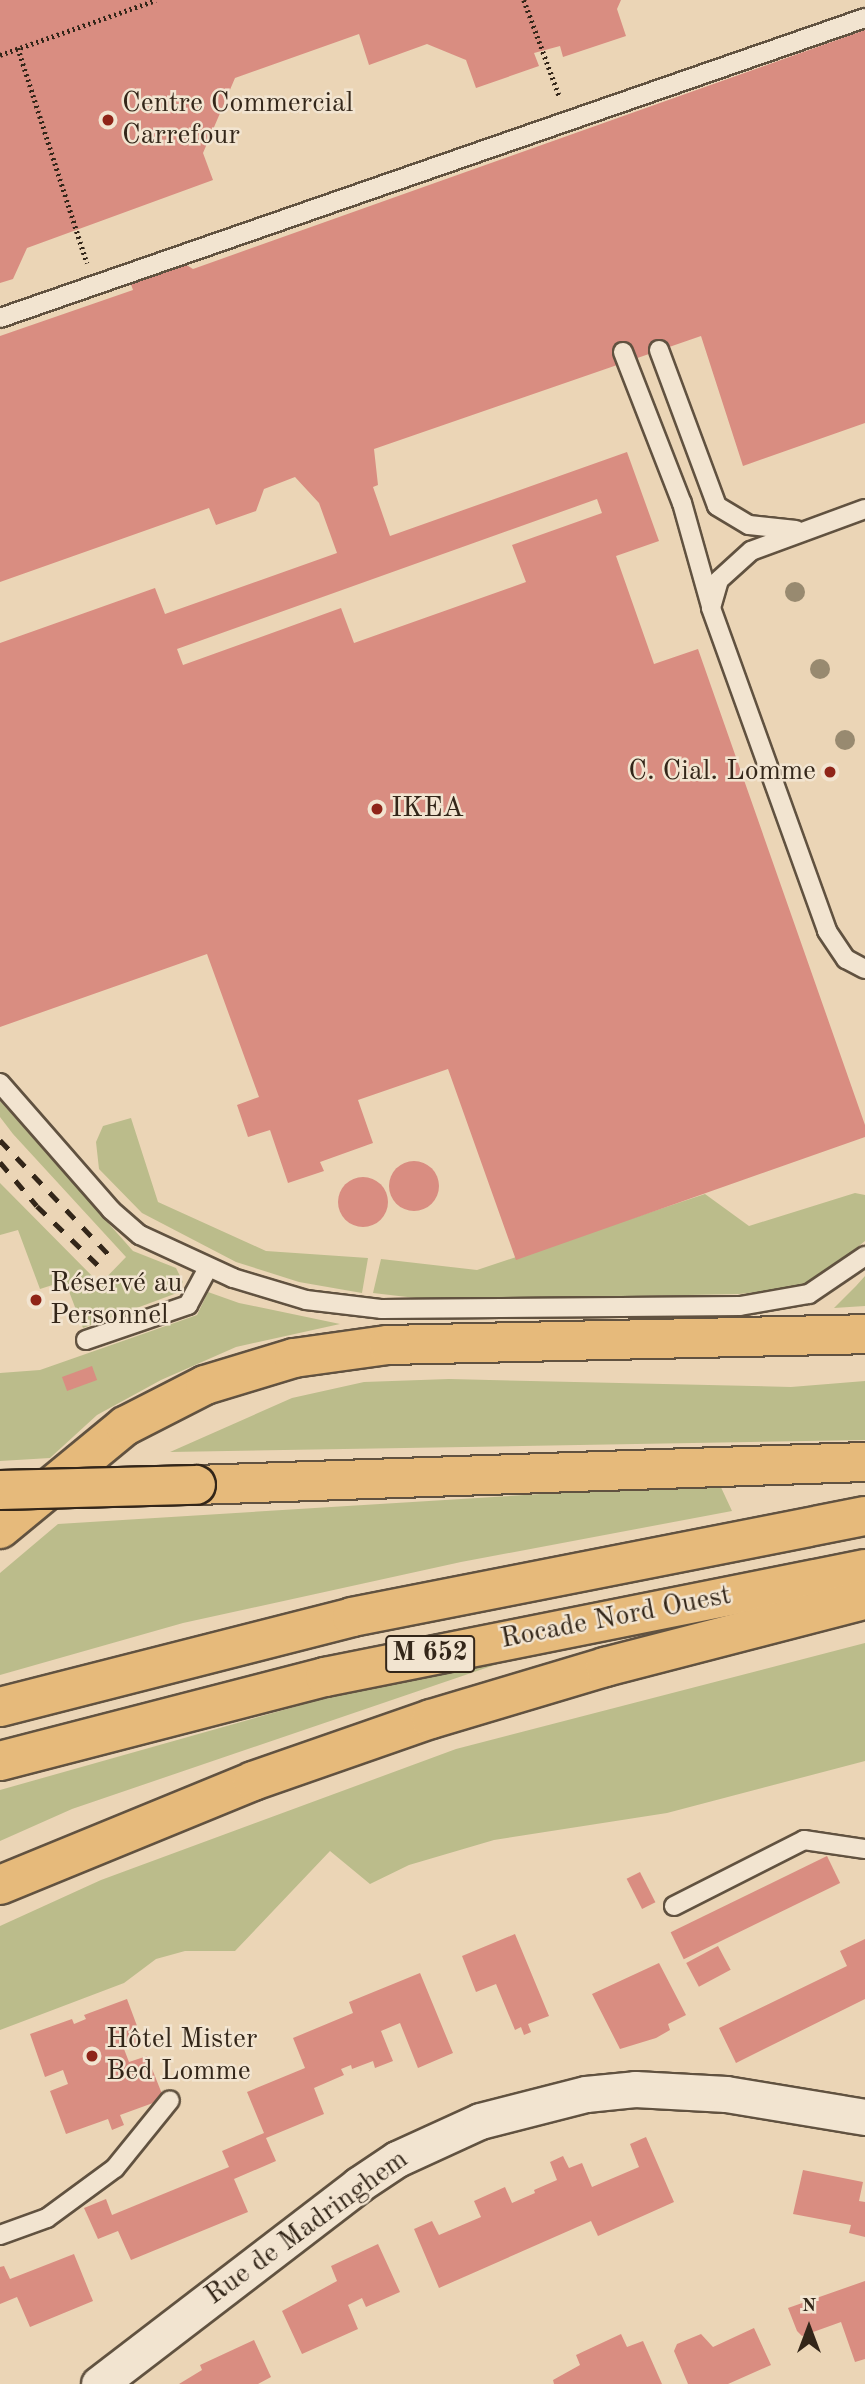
<!DOCTYPE html>
<html>
<head>
<meta charset="utf-8">
<style>
	body { margin:0 }
	#map { position:relative; width:865px; height:2384px; overflow:hidden; background:#ebd5b6; font-family:"Old Standard TT",serif }
	div>[style] { position:absolute }
	[style*='--x'] { left:calc(var(--x)*1px); top:calc(var(--y)*1px); width:calc(var(--w)*1px); rotate:calc(var(--a)*1deg) }
	.green>* { inset:0; background:#bbbc8b }
	.building>* { inset:0; background:#d98d81; transform-origin:0 0 }
	.round { border-radius:50% }
	.path>* { height:4.5px; margin-top:-2.25px; transform-origin:0; background:repeating-linear-gradient(90deg,#332619 0 2px,transparent 0 5.5px) }
	.roads { filter:drop-shadow(2px 0 #615240) drop-shadow(-2px 0 #615240) drop-shadow(0 2px #615240) drop-shadow(0 -2px #615240) }
	.service>* { height:18px; margin:-9px; padding:0 9px; transform-origin:9px; border-radius:9px; background:#f2e4d0 }
	.minor>* { height:35px; margin:-17.5px; padding:0 17.5px; transform-origin:17.5px; border-radius:17.5px; background:#f2e4d0 }
	.trunk>* { height:38px; margin:-19px; padding:0 19px; transform-origin:19px; border-radius:19px; background:#e6ba7b }
	.rail>* { height:5px; margin-top:-2.5px; transform-origin:0; background:repeating-linear-gradient(90deg,#332619 0 12px,transparent 0 24px) }
	.bridges { filter:drop-shadow(2px 0 #332619) drop-shadow(-2px 0 #332619) drop-shadow(0 2px #332619) drop-shadow(0 -2px #332619) }
	.trunk-bridge>* { height:38px; margin:-19px; padding:0 19px; transform-origin:19px; border-radius:19px; background:#e6ba7b }
	.trees>* { width:20px; height:20px; margin:-10px; border-radius:50%; background:#988a70 }
	.dots>* { width:19px; height:19px; translate:-50% -50%; box-sizing:border-box; border:4px solid #f2e4d0; border-radius:50% }
	span { translate:-50% -50%; white-space:nowrap; text-align:center; line-height:1.15; -webkit-text-stroke:5px #f2e4d0; paint-order:stroke }
	.shield-label span { padding:2px 5px; background:#f2e4d0; border:2px solid; border-radius:5px; -webkit-text-stroke-width:0 }
	.shield-label { font-size:26px; color:#332619; font-weight:700 }
	.poi-label { font-size:28px; color:#332619 }
	.left { translate:0 -50%; text-align:left }
	.right { translate:-100% -50%; text-align:right }
	.street-label { font-size:28px; color:#332619 }
	.north { position:absolute; left:774px; top:2293px; width:70px; height:70px; -webkit-text-stroke:5px #f2e4d0; paint-order:stroke; rotate:0deg; font-size:19px; font-weight:700; line-height:28px; text-align:center; color:#332619 }
	.north::after { content:''; display:block; margin:auto; width:24px; height:32px; background:#332619; clip-path:polygon(50% 0,100% 100%,50% 72%,0 100%) }
</style>
</head>
<body>
<div id="map">
	<div class="green">
		<i style="clip-path:polygon(0 1101px,133px 1251px,176px 1268px,183px 1282px,177px 1293px,83px 1328px,65px 1281px,40px 1289px,18px 1230px,0 1235px,0 1183px,100px 1284px,126px 1257px,13px 1134px,0 1117px)"></i>
		<i style="clip-path:polygon(131px 1118px,158px 1202px,266px 1251px,368px 1258px,362px 1293px,299px 1282px,236px 1262px,142px 1213px,99px 1169px,96px 1142px,103px 1126px)"></i>
		<i style="clip-path:polygon(855px 1193px,865px 1195px,865px 1241px,817px 1279px,794px 1288px,739px 1294px,433px 1300px,373px 1293px,381px 1259px,477px 1270px,705px 1194px,749px 1226px)"></i>
		<i style="clip-path:polygon(865px 1276px,865px 1306px,834px 1308px,856px 1286px)"></i>
		<i style="clip-path:polygon(208px 1292px,239px 1303px,340px 1324px,236px 1347px,161px 1380px,97px 1415px,50px 1458px,0 1461px,0 1373px,40px 1370px,197px 1315px)"></i>
		<i style="clip-path:polygon(449px 1379px,791px 1387px,865px 1381px,865px 1440px,170px 1452px,292px 1398px,364px 1382px)"></i>
		<i style="clip-path:polygon(719px 1483px,732px 1511px,461px 1562px,183px 1623px,0 1675px,0 1573px,58px 1524px)"></i>
		<i style="clip-path:polygon(865px 1643px,865px 1761px,667px 1813px,494px 1840px,409px 1865px,370px 1884px,330px 1851px,235px 1951px,185px 1951px,156px 1959px,124px 1983px,0 2030px,0 1926px,101px 1880px,456px 1749px)"></i>
		<i style="clip-path:polygon(512px 1659px,72px 1809px,0 1841px,0 1790px,319px 1700px)"></i>
	</div>
	<div class="building">
		<i style="clip-path:polygon(0 0,621px 0,617px 9px,626px 36px,563px 57px,560px 46px,534px 53px,539px 66px,476px 88px,466px 60px,427px 44px,369px 65px,359px 34px,235px 78px,203px 153px,213px 180px,27px 248px,13px 279px,0 283px)"></i>
		<i style="clip-path:polygon(evenodd,865px 30px,865px 423px,743px 466px,701px 336px,374px 449px,378px 485px,373px 487px,390px 536px,627px 452px,659px 541px,616px 556px,654px 664px,698px 649px,865px 1125px,865px 1137px,516px 1260px,448px 1069px,358px 1100px,373px 1143px,320px 1162px,324px 1171px,288px 1183px,270px 1130px,248px 1137px,237px 1105px,259px 1097px,207px 954px,0 1027px,0 643px,155px 588px,165px 614px,337px 553px,319px 503px,295px 477px,264px 489px,256px 511px,216px 525px,209px 508px,0 582px,0 336px,133px 290px,126px 270px,169px 254px,193px 269px,865px 30px,597px 499px,602px 513px,512px 545px,526px 582px,354px 643px,341px 608px,183px 665px,177px 649px,597px 499px)"></i>
		<i class="round" style="left:389px;top:1161px;width:50px;height:50px"></i>
		<i class="round" style="left:338px;top:1177px;width:50px;height:50px"></i>
		<i style="left:92px;top:1366px;width:15px;height:32px;rotate:70deg"></i>
		<i style="left:827px;top:1856px;width:30px;height:174px;rotate:64deg"></i>
		<i style="left:640px;top:1872px;width:34px;height:15px;rotate:63deg"></i>
		<i style="clip-path:polygon(515px 1934px,549px 2016px,528px 2024px,531px 2032px,524px 2035px,521px 2027px,515px 2030px,496px 1984px,476px 1992px,462px 1956px)"></i>
		<i style="clip-path:polygon(865px 1939px,865px 1999px,736px 2063px,719px 2028px,847px 1966px,840px 1951px)"></i>
		<i style="left:718px;top:1946px;width:27px;height:36px;rotate:62deg"></i>
		<i style="clip-path:polygon(659px 1963px,686px 2015px,668px 2024px,670px 2030px,656px 2038px,620px 2049px,592px 1994px)"></i>
		<i style="clip-path:polygon(420px 1973px,453px 2053px,418px 2068px,400px 2023px,381px 2031px,393px 2061px,375px 2068px,373px 2061px,352px 2069px,351px 2065px,341px 2069px,344px 2075px,314px 2088px,324px 2114px,266px 2138px,276px 2161px,234px 2179px,248px 2212px,131px 2260px,118px 2231px,98px 2239px,84px 2208px,106px 2199px,112px 2215px,229px 2167px,222px 2151px,264px 2133px,247px 2092px,305px 2068px,293px 2038px,353px 2013px,349px 2002px)"></i>
		<i style="clip-path:polygon(127px 1999px,143px 2042px,124px 2049px,129px 2062px,147px 2056px,164px 2099px,120px 2115px,124px 2125px,112px 2130px,108px 2119px,66px 2134px,50px 2091px,68px 2084px,63px 2070px,45px 2077px,30px 2034px,72px 2019px,74px 2024px,86px 2019px,84px 2015px)"></i>
		<i style="clip-path:polygon(646px 2137px,674px 2202px,598px 2236px,591px 2221px,439px 2288px,414px 2229px,432px 2221px,439px 2235px,481px 2217px,474px 2201px,505px 2187px,512px 2203px,535px 2193px,534px 2190px,557px 2180px,550px 2162px,563px 2156px,569px 2168px,582px 2163px,592px 2187px,639px 2167px,630px 2144px)"></i>
		<i style="clip-path:polygon(803px 2170px,863px 2182px,859px 2201px,865px 2202px,865px 2237px,849px 2233px,851px 2225px,793px 2214px)"></i>
		<i style="clip-path:polygon(378px 2244px,400px 2292px,366px 2307px,362px 2298px,348px 2305px,358px 2329px,302px 2354px,282px 2311px,337px 2281px,331px 2266px)"></i>
		<i style="clip-path:polygon(74px 2254px,93px 2301px,30px 2327px,17px 2297px,0 2304px,0 2267px,4px 2266px,10px 2279px)"></i>
		<i style="clip-path:polygon(865px 2281px,865px 2359px,855px 2362px,841px 2322px,802px 2336px,797px 2331px,788px 2308px)"></i>
		<i style="clip-path:polygon(754px 2328px,771px 2365px,728px 2384px,688px 2384px,674px 2351px,677px 2344px,701px 2334px,713px 2347px)"></i>
		<i style="clip-path:polygon(621px 2334px,627px 2347px,643px 2341px,662px 2384px,554px 2384px,553px 2380px,580px 2365px,576px 2355px)"></i>
		<i style="clip-path:polygon(254px 2340px,271px 2377px,258px 2384px,179px 2384px,202px 2370px,200px 2365px)"></i>
	</div>
	<div class="path">
		<i style="--x:524;--y:0;--w:104;--a:69.8"></i>
		<i style="--x:18;--y:48;--w:226;--a:72.2"></i>
		<i style="--x:0;--y:55;--w:165;--a:-19.4"></i>
	</div>
	<div class="roads">
		<div class="service">
			<i style="--x:0;--y:318;--w:916;--a:-19.13"></i>
			<i style="--x:659;--y:350;--w:166;--a:69.6"></i>
			<i style="--x:717;--y:506;--w:37;--a:31"></i>
			<i style="--x:749;--y:525;--w:47;--a:6.1"></i>
			<i style="--x:623;--y:352;--w:162;--a:68.7"></i>
			<i style="--x:682;--y:503;--w:107;--a:74.3"></i>
			<i style="--x:865;--y:509;--w:121;--a:159.8"></i>
			<i style="--x:751;--y:551;--w:43;--a:137.8"></i>
			<i style="--x:719;--y:580;--w:29;--a:106"></i>
			<i style="--x:711;--y:608;--w:343;--a:70.2"></i>
			<i style="--x:827;--y:931;--w:34;--a:56"></i>
			<i style="--x:846;--y:959;--w:21;--a:28"></i>
			<i style="--x:0;--y:1083;--w:169;--a:48.8"></i>
			<i style="--x:111;--y:1210;--w:38;--a:41"></i>
			<i style="--x:140;--y:1235;--w:102;--a:24.8"></i>
			<i style="--x:233;--y:1278;--w:76;--a:16.8"></i>
			<i style="--x:306;--y:1300;--w:77;--a:6.8"></i>
			<i style="--x:382;--y:1309;--w:358;--a:-0.5"></i>
			<i style="--x:740;--y:1306;--w:70;--a:-9.9"></i>
			<i style="--x:809;--y:1294;--w:68;--a:-34.2"></i>
			<i style="--x:86;--y:1340;--w:108;--a:-18.9"></i>
			<i style="--x:188;--y:1305;--w:42;--a:-61.6"></i>
			<i style="--x:674;--y:1906;--w:146;--a:-26.9"></i>
			<i style="--x:804;--y:1840;--w:62;--a:8.4"></i>
			<i style="--x:0;--y:2235;--w:50;--a:-19.9"></i>
			<i style="--x:47;--y:2218;--w:84;--a:-36.3"></i>
			<i style="--x:115;--y:2168;--w:87;--a:-51"></i>
		</div>
		<div class="minor">
			<i style="--x:99;--y:2384;--w:327;--a:-37.5"></i>
			<i style="--x:358;--y:2185;--w:47;--a:-33.7"></i>
			<i style="--x:397;--y:2159;--w:91;--a:-24.6"></i>
			<i style="--x:480;--y:2121;--w:109;--a:-14.3"></i>
			<i style="--x:586;--y:2094;--w:49;--a:-5.8"></i>
			<i style="--x:635;--y:2089;--w:91;--a:3.1"></i>
			<i style="--x:726;--y:2094;--w:141;--a:9.4"></i>
		</div>
		<div class="trunk">
			<i style="--x:196;--y:1485;--w:669;--a:-1.97"></i>
			<i style="--x:0;--y:1529;--w:162;--a:-39.5"></i>
			<i style="--x:125;--y:1426;--w:90;--a:-27.1"></i>
			<i style="--x:205;--y:1385;--w:93;--a:-16.9"></i>
			<i style="--x:294;--y:1358;--w:95;--a:-7.9"></i>
			<i style="--x:388;--y:1345;--w:477;--a:-1.3"></i>
			<i style="--x:0;--y:1707;--w:363;--a:-14.3"></i>
			<i style="--x:352;--y:1617;--w:523;--a:-11.14"></i>
			<i style="--x:0;--y:1761;--w:336;--a:-14.5"></i>
			<i style="--x:325;--y:1677;--w:551;--a:-11.31"></i>
			<i style="--x:0;--y:1885;--w:274;--a:-22.3"></i>
			<i style="--x:253;--y:1781;--w:188;--a:-19.2"></i>
			<i style="--x:431;--y:1719;--w:182;--a:-16.6"></i>
			<i style="--x:605;--y:1667;--w:268;--a:-14.5"></i>
		</div>
	</div>
	<div class="rail">
		<i style="--x:0;--y:1140;--w:167;--a:46.5"></i>
		<i style="--x:0;--y:1162;--w:57;--a:49.9"></i>
		<i style="--x:37;--y:1206;--w:95;--a:44.1"></i>
	</div>
	<div class="bridges">
		<div class="trunk-bridge">
			<i style="--x:0;--y:1490;--w:196;--a:-1.5"></i>
		</div>
	</div>
	<div class="trees">
		<i style="left:795px;top:592px"></i>
		<i style="left:820px;top:669px"></i>
		<i style="left:845px;top:740px"></i>
	</div>
	<div class="dots">
		<i style="left:108px;top:120px;background:#8f2418"></i>
		<i style="left:830px;top:772px;background:#8f2418"></i>
		<i style="left:377px;top:809px;background:#8f2418"></i>
		<i style="left:36px;top:1300px;background:#8f2418"></i>
		<i style="left:92px;top:2056px;background:#8f2418"></i>
	</div>
	<div class="shield-label">
		<span style="left:430px;top:1654px">M 652</span>
	</div>
	<div class="poi-label">
		<span class="left" style="left:122px;top:120px">Centre Commercial<br>Carrefour</span>
		<span class="right" style="left:816px;top:772px">C. Cial. Lomme</span>
		<span class="left" style="left:391px;top:809px">IKEA</span>
		<span class="left" style="left:50px;top:1300px">Réservé au<br>Personnel</span>
		<span class="left" style="left:106px;top:2056px">Hôtel Mister<br>Bed Lomme</span>
	</div>
	<div class="street-label">
		<span style="left:616px;top:1618px;rotate:-11deg">Rocade Nord Ouest</span>
		<span style="left:307px;top:2228px;rotate:-36deg">Rue de Madringhem</span>
	</div>
	<div class="north">N</div>
</div>
</body>
</html>
